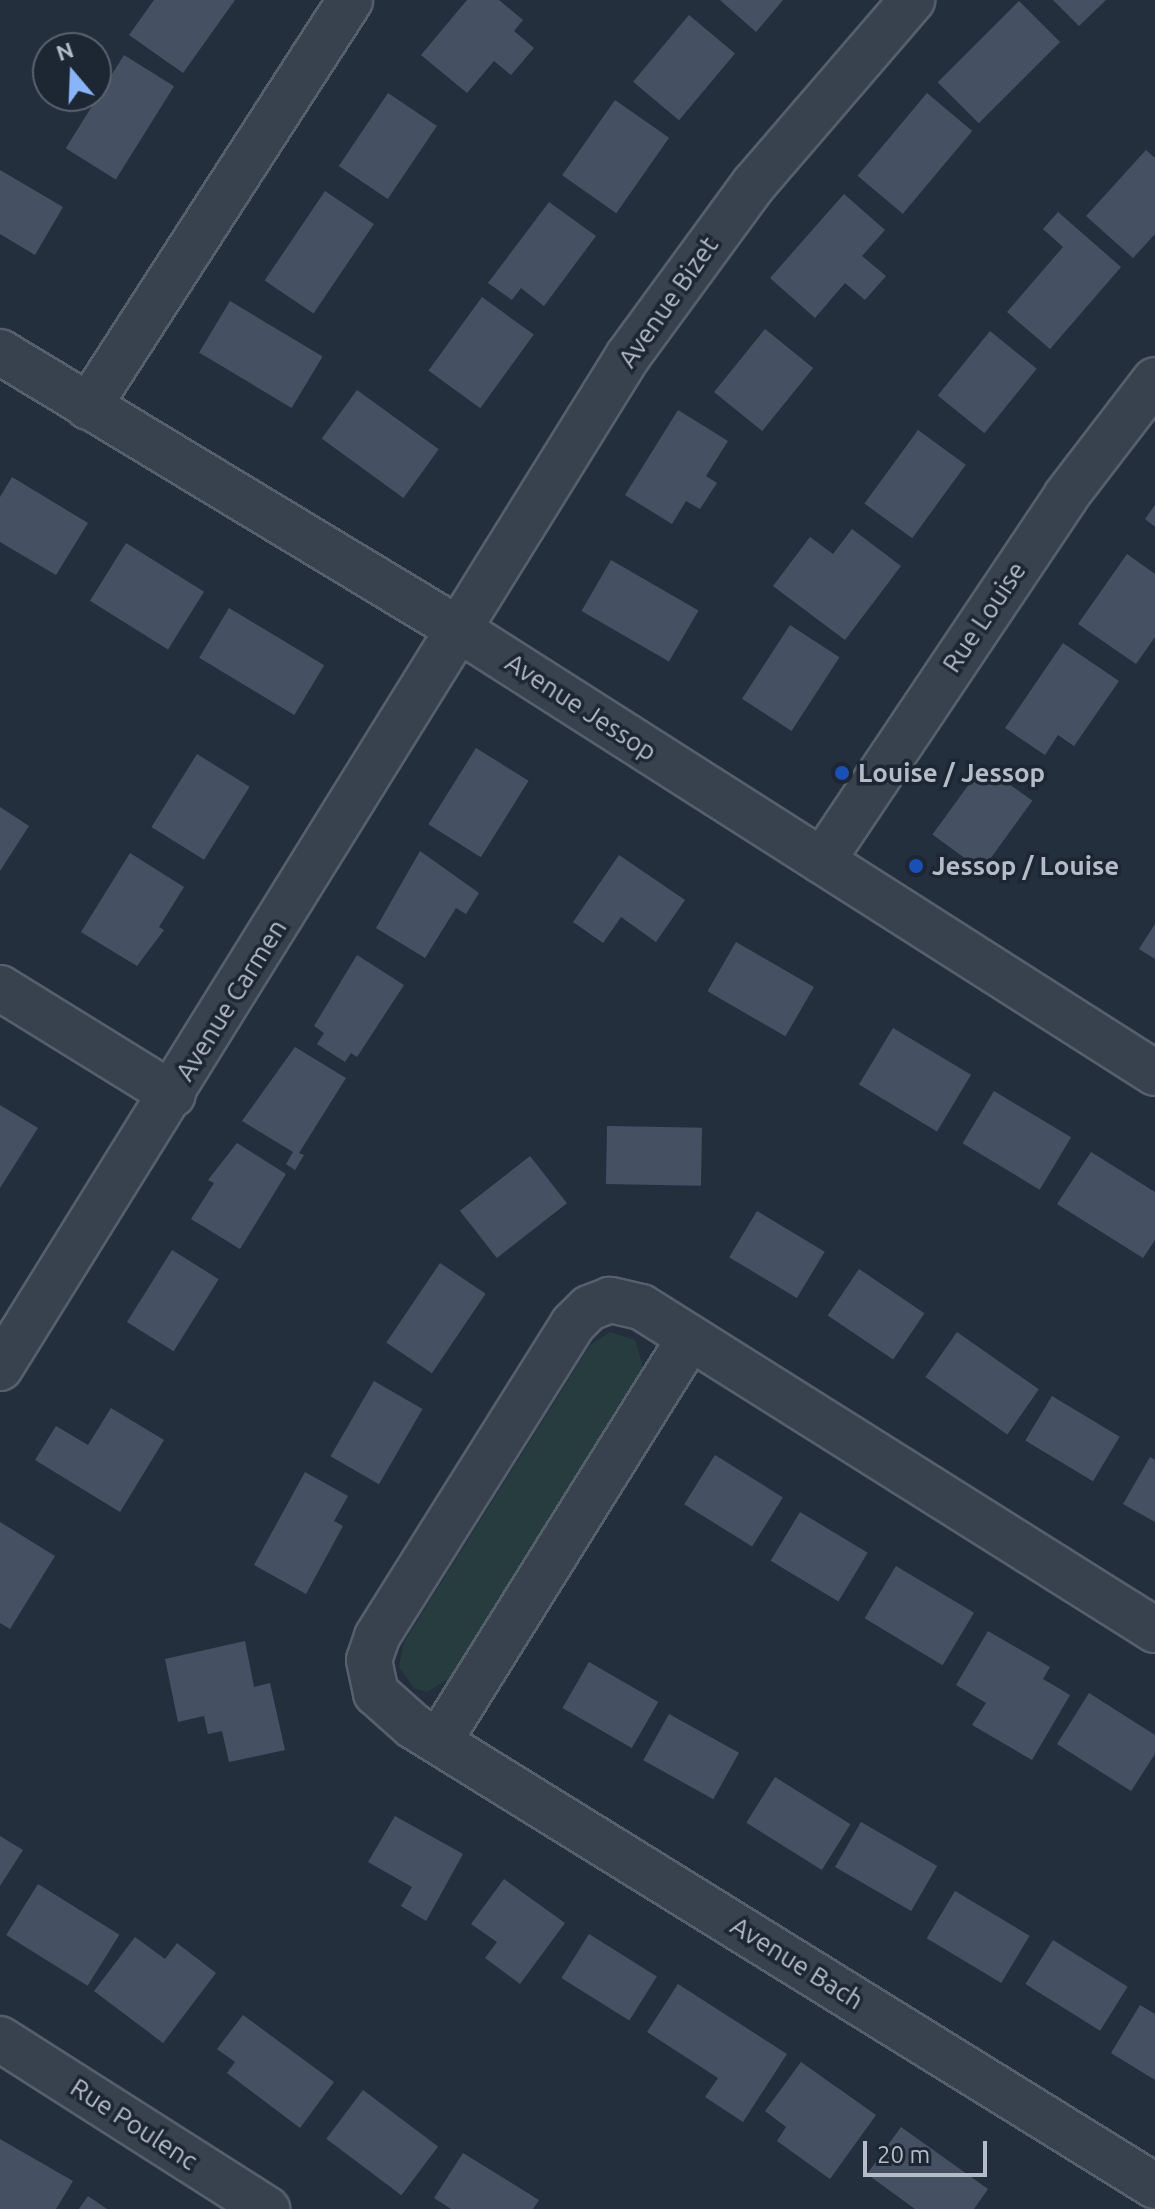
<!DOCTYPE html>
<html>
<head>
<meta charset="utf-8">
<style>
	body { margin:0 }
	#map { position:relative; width:1155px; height:2209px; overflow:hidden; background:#242f3e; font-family:Ubuntu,sans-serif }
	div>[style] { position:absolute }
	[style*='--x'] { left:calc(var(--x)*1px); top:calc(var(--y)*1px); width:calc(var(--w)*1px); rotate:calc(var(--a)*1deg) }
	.green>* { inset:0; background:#263c3f }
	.building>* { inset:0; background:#455162; transform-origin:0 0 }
	.roads { filter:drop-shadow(2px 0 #565f6c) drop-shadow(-2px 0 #565f6c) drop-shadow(0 2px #565f6c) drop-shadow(0 -2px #565f6c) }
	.street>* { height:44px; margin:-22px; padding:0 22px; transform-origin:22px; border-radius:22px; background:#38414e }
	.dots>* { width:22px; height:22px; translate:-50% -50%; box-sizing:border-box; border:4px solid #1d2633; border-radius:50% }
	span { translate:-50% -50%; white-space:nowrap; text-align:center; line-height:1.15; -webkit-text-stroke:7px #1d2633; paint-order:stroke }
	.street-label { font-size:26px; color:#b4bcc9 }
	.poi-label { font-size:26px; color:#b4bcc9; font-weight:700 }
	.left { translate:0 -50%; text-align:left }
	.north { position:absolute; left:32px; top:32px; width:80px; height:80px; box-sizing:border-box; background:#1d2633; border:2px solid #59626f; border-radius:50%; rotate:341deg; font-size:22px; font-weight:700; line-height:32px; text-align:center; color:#b4bcc9 }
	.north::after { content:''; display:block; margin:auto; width:28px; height:36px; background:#8ab4f8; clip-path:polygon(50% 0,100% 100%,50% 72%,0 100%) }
	.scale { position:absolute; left:863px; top:2141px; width:124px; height:36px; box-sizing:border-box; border:4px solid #b4bcc9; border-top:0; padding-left:10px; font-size:24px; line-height:28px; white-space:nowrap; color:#b4bcc9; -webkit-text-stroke:6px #1d2633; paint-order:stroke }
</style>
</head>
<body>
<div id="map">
	<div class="green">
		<i style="clip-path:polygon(610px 1332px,635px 1340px,643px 1367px,450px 1678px,427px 1692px,414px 1688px,399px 1667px,404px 1642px,590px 1345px)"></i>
	</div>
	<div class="building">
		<i style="clip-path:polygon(154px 0,235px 0,183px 73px,129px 35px)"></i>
		<i style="clip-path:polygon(467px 0,499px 0,523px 20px,514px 31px,534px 48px,511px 75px,494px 61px,467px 93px,421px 55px)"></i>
		<i style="clip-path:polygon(720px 0,783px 0,756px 32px)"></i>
		<i style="clip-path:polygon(1053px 0,1106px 0,1079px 26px)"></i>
		<i style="left:1019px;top:1px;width:58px;height:115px;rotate:45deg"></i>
		<i style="left:689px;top:15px;width:60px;height:87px;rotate:40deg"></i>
		<i style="left:124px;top:55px;width:59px;height:110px;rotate:32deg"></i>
		<i style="left:388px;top:93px;width:59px;height:88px;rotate:34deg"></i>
		<i style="left:927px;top:93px;width:59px;height:108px;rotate:40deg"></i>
		<i style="left:615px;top:100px;width:66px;height:92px;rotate:35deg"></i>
		<i style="clip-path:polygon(1146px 150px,1155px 158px,1155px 234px,1133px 258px,1086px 216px)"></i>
		<i style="clip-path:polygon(0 170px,63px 207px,35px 255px,0 234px)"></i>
		<i style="left:325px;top:191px;width:59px;height:108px;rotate:34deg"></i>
		<i style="clip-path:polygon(844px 194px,885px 230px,862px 256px,886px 276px,865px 300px,845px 283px,815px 318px,770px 278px)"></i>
		<i style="clip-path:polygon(549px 202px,596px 236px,544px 306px,521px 288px,512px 300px,488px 283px)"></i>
		<i style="clip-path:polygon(1058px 212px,1121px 267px,1050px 349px,1007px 312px,1063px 247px,1043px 229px)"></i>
		<i style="left:482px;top:297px;width:64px;height:91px;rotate:36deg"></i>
		<i style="left:230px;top:301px;width:108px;height:60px;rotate:31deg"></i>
		<i style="left:765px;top:329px;width:62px;height:81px;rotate:39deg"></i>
		<i style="left:990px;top:331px;width:60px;height:83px;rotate:39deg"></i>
		<i style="left:357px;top:390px;width:101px;height:60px;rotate:36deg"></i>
		<i style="clip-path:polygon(678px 410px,728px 441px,706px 476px,717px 483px,700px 509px,686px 501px,672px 524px,625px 495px)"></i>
		<i style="left:918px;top:430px;width:59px;height:91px;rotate:36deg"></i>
		<i style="clip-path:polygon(12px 477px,88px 523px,56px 575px,0 542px,0 497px)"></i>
		<i style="clip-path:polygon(1155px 505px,1155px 527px,1145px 519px)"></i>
		<i style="clip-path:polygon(852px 529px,901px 566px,845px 640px,773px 586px,810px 537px,833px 554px)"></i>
		<i style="left:126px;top:543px;width:92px;height:68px;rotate:32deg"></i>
		<i style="clip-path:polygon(1127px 554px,1155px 574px,1155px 637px,1136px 664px,1078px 624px)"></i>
		<i style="left:611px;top:560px;width:101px;height:59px;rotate:30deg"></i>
		<i style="left:229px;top:608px;width:111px;height:58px;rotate:31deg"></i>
		<i style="left:790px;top:625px;width:59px;height:88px;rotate:33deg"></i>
		<i style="clip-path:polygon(1063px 643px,1119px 681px,1074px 746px,1058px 735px,1045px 755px,1005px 728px)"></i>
		<i style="left:476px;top:748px;width:62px;height:90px;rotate:32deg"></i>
		<i style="left:197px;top:754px;width:62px;height:86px;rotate:32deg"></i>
		<i style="left:983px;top:765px;width:61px;height:86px;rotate:36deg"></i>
		<i style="clip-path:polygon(0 807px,29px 826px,0 871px)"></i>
		<i style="clip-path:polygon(420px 851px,479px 893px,466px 914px,456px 908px,425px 958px,376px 928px)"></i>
		<i style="clip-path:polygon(130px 853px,184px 887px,159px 927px,164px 930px,137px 966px,81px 932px)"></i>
		<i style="clip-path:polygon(619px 855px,685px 900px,656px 942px,621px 917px,603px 943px,573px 922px)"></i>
		<i style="clip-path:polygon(1155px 924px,1155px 959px,1139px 949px)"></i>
		<i style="left:736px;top:942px;width:90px;height:57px;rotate:30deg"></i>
		<i style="clip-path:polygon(357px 955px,404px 985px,357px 1057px,351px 1053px,345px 1062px,317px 1044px,324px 1033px,314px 1026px)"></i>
		<i style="left:893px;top:1028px;width:91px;height:66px;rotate:31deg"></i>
		<i style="clip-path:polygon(295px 1047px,346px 1078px,299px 1153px,304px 1155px,295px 1170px,286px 1164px,293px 1152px,242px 1121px)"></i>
		<i style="left:994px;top:1091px;width:90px;height:61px;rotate:31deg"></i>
		<i style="clip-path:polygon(0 1105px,38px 1128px,0 1188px)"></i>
		<i style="left:607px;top:1126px;width:95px;height:58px;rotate:1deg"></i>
		<i style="clip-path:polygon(237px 1143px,286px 1174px,240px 1249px,191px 1219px,214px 1183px,208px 1180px)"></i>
		<i style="clip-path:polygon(1091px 1152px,1155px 1192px,1155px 1240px,1143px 1258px,1057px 1204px)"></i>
		<i style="left:530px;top:1156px;width:60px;height:89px;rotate:52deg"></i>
		<i style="left:757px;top:1211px;width:79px;height:54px;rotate:31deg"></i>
		<i style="left:172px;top:1250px;width:55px;height:85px;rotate:32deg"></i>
		<i style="left:440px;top:1263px;width:55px;height:96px;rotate:34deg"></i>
		<i style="left:859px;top:1269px;width:79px;height:56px;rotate:34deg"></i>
		<i style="left:957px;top:1332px;width:100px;height:55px;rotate:35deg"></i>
		<i style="left:374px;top:1381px;width:56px;height:87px;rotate:30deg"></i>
		<i style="left:1052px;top:1396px;width:79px;height:52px;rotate:31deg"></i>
		<i style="clip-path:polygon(111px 1408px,164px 1440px,120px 1512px,35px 1460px,56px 1426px,88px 1445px)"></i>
		<i style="left:715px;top:1455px;width:80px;height:58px;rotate:32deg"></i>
		<i style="clip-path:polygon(1150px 1457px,1155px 1460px,1155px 1522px,1123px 1504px)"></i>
		<i style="clip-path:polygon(305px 1472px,348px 1496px,334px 1521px,343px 1526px,306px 1594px,254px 1565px)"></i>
		<i style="left:800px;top:1512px;width:79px;height:57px;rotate:31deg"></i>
		<i style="clip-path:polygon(0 1522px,55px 1556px,10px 1629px,0 1623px)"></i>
		<i style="left:896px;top:1566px;width:91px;height:61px;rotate:31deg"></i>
		<i style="clip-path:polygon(988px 1631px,1050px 1667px,1043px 1679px,1070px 1695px,1032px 1760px,972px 1725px,986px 1703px,956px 1685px)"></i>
		<i style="clip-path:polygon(245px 1641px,254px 1687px,270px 1683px,285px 1750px,229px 1762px,222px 1731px,208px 1734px,204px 1716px,178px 1722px,165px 1659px)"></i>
		<i style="left:589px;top:1662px;width:80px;height:53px;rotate:30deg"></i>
		<i style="clip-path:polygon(1089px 1693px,1155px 1735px,1155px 1754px,1131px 1791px,1057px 1744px)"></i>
		<i style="left:669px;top:1714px;width:80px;height:53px;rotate:29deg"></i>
		<i style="left:775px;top:1777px;width:89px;height:54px;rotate:32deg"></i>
		<i style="clip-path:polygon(395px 1816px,463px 1854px,426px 1921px,401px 1906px,412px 1887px,368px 1862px)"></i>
		<i style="left:861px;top:1822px;width:88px;height:52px;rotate:30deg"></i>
		<i style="clip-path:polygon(0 1836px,23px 1850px,0 1886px)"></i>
		<i style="clip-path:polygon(504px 1879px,565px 1923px,520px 1984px,485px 1958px,497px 1942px,471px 1924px)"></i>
		<i style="left:38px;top:1884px;width:96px;height:60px;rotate:32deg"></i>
		<i style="left:955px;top:1891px;width:87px;height:55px;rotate:31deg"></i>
		<i style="left:589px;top:1934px;width:80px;height:52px;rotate:32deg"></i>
		<i style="clip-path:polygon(135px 1937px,165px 1959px,177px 1943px,216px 1973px,163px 2043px,94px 1991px)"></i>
		<i style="left:1053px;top:1940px;width:88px;height:52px;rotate:32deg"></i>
		<i style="clip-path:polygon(678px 1984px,787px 2054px,743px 2122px,705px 2097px,718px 2078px,647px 2032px)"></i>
		<i style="clip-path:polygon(1140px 2005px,1155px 2014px,1155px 2080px,1111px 2053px)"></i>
		<i style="clip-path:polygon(243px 2015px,334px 2082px,300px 2128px,227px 2073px,235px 2062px,217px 2049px)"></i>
		<i style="clip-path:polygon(801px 2062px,876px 2115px,830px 2179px,777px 2141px,786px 2127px,765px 2111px)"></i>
		<i style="left:363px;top:2090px;width:94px;height:61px;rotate:37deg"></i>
		<i style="clip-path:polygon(901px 2127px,988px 2189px,974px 2209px,915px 2209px,867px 2174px)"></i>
		<i style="clip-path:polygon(0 2139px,73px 2181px,56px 2209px,0 2209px)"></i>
		<i style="clip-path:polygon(463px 2153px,539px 2200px,533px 2209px,451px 2209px,434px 2198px)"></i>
		<i style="clip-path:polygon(88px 2196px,107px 2209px,79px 2209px)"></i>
	</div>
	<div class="roads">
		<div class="street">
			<i style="--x:0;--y:352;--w:535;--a:31.17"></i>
			<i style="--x:458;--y:629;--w:826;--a:32.5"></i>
			<i style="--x:88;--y:407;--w:484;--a:-57.2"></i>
			<i style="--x:822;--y:861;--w:439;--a:-56.2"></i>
			<i style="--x:1066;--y:496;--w:146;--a:-52.5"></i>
			<i style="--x:0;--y:988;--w:203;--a:31.7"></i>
			<i style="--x:0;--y:1368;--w:1191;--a:-58.18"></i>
			<i style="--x:628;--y:356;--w:213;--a:-53.8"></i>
			<i style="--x:754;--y:184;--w:243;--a:-49.3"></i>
			<i style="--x:1155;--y:1630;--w:607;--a:-147.85"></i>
			<i style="--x:641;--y:1307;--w:32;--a:-167"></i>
			<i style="--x:610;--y:1300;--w:22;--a:159"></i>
			<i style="--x:589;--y:1308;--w:23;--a:135"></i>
			<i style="--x:573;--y:1324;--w:369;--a:122.1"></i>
			<i style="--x:377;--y:1637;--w:24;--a:109"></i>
			<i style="--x:369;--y:1660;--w:34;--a:78"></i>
			<i style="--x:376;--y:1693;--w:50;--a:41.7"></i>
			<i style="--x:413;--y:1726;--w:873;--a:31.8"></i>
			<i style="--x:439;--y:1741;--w:473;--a:-58.1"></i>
			<i style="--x:0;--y:2039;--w:317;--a:32.5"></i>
		</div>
	</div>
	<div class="dots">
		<i style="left:842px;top:773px;background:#1a4fb4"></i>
		<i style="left:916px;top:866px;background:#1a4fb4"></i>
	</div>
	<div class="street-label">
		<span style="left:668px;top:302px;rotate:-55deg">Avenue Bizet</span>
		<span style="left:984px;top:617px;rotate:-56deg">Rue Louise</span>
		<span style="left:581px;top:707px;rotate:33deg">Avenue Jessop</span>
		<span style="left:231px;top:1000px;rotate:-58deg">Avenue Carmen</span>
		<span style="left:797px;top:1963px;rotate:32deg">Avenue Bach</span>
		<span style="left:134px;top:2124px;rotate:33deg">Rue Poulenc</span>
	</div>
	<div class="poi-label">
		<span class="left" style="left:858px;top:773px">Louise / Jessop</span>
		<span class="left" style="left:932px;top:866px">Jessop / Louise</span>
	</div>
	<div class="north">N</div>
	<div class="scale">20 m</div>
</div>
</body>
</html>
